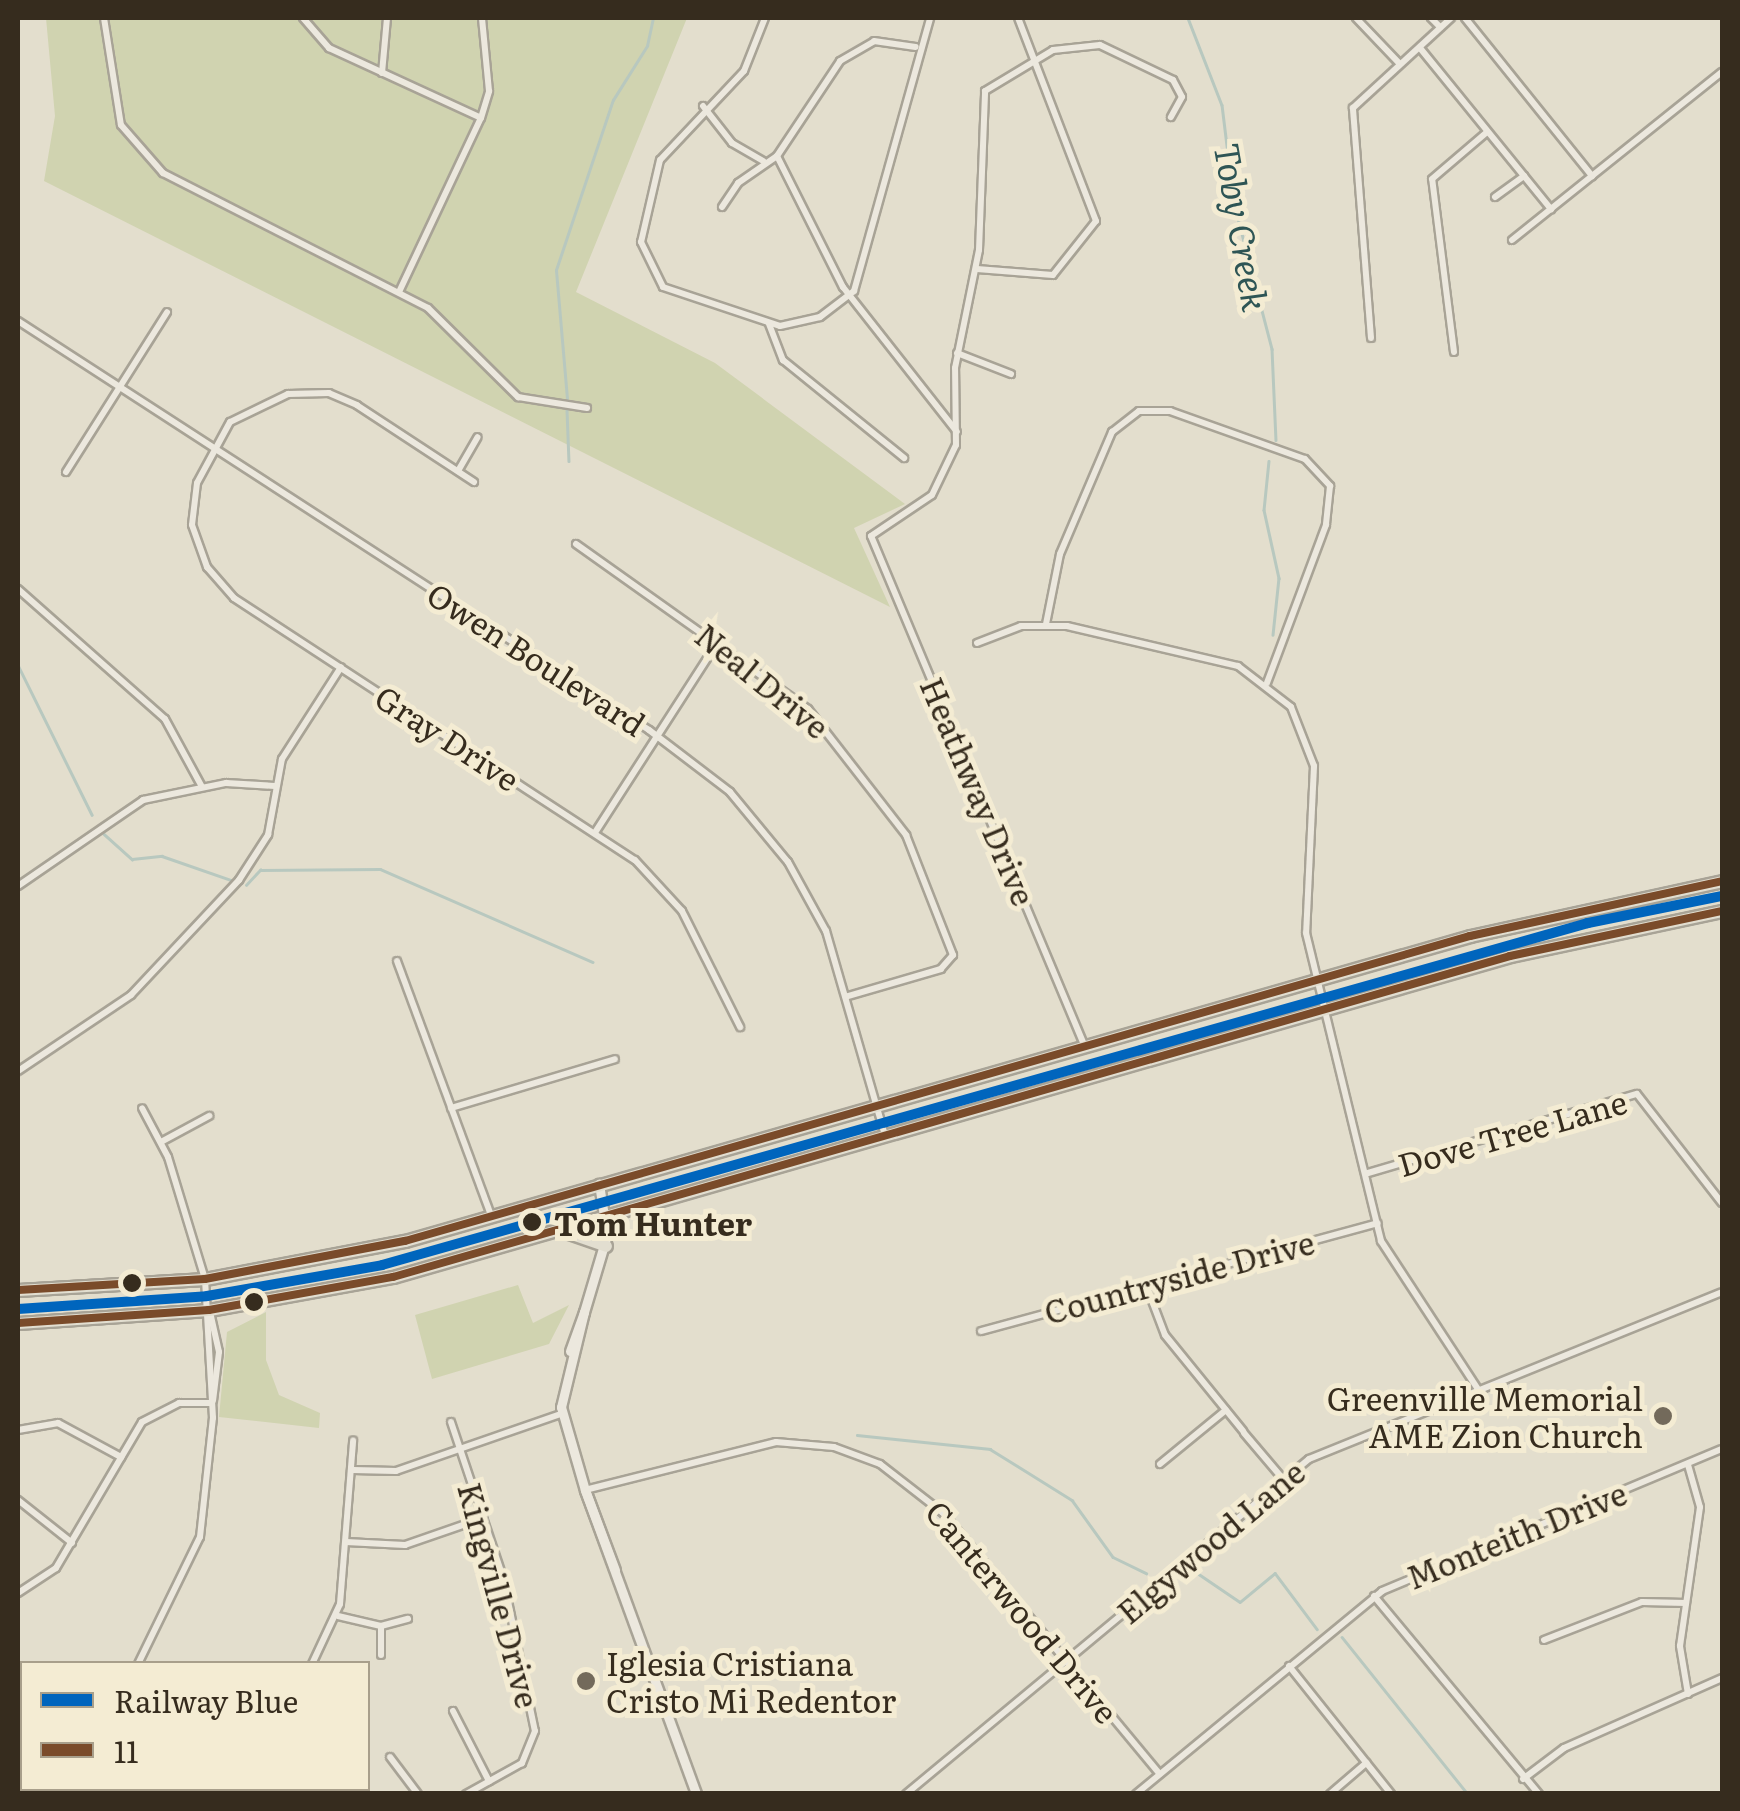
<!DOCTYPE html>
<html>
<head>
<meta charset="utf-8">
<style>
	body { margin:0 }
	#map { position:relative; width:1740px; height:1811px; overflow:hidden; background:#e3decd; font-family:Literata,serif }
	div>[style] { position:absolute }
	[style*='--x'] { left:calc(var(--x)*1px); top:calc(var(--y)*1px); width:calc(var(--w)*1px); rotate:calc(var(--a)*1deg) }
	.green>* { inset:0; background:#d0d3b0 }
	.stream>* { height:2.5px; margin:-1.25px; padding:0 1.25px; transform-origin:1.25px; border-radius:1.25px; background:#b8c8bf }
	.roads { filter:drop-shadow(2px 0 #a8a396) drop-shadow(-2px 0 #a8a396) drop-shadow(0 2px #a8a396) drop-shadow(0 -2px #a8a396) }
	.minor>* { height:6px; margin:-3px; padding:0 3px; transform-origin:3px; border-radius:3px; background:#ece8de }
	.tertiary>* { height:9px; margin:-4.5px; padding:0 4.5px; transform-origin:4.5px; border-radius:4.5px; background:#ece8de }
	.primary>* { height:11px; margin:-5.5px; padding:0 5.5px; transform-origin:5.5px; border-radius:5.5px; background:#e2ded0 }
	.bus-1>* { height:8px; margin:-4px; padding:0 4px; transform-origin:4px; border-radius:4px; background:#7a4b2a }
	.rail-1>* { height:10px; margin:-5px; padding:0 5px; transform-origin:5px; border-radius:5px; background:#0065bd }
	.dots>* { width:28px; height:28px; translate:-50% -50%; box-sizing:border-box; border:5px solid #f4ecd3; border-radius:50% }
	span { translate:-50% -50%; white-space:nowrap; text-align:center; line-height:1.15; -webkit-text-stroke:10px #f4ecd3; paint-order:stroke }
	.street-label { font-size:32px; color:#362c1e }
	.stop-label { font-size:32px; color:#362c1e; font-weight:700 }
	.left { translate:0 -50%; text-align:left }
	.poi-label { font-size:32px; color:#362c1e }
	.right { translate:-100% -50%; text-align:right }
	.water-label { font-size:35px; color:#2e5555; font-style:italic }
	.frame { position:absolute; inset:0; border:20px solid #362c1e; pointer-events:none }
	.legend { position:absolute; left:20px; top:1661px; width:350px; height:130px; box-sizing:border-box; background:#f4ecd3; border:2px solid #a89f8b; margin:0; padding:12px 18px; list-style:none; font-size:30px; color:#362c1e }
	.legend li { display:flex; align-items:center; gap:20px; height:50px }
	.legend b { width:50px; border:2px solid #a89f8b }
</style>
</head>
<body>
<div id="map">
	<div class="green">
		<i style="clip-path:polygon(46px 18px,687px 18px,576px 292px,715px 363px,905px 504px,854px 528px,890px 607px,44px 181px,55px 116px)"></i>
		<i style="clip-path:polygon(518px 1285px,533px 1323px,569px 1305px,549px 1344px,432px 1379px,415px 1315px)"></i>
		<i style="clip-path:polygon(266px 1312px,266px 1360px,279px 1395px,320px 1413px,319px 1428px,219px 1417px,227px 1332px)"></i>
	</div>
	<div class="stream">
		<i style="--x:1188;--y:18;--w:93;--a:68.7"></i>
		<i style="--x:1222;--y:105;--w:99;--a:83"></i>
		<i style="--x:1234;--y:203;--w:151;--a:75.4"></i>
		<i style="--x:1272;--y:349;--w:91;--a:87.5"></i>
		<i style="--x:567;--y:399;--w:129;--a:-94.9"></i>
		<i style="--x:556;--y:270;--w:179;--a:-71.5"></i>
		<i style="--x:613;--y:100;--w:64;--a:-57.8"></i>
		<i style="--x:647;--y:46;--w:29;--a:-78"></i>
		<i style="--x:567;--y:410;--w:51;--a:87.8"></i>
		<i style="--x:1269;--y:461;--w:49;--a:95.8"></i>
		<i style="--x:1264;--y:510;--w:70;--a:77.6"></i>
		<i style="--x:1279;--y:578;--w:57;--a:96"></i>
		<i style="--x:18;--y:665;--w:167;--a:63.7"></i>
		<i style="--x:104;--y:834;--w:38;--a:42"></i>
		<i style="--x:132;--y:859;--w:30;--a:-6"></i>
		<i style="--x:162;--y:856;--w:73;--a:19.2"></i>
		<i style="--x:246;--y:885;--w:21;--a:-47"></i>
		<i style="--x:260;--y:870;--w:120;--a:-0.5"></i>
		<i style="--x:380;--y:869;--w:232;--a:23.6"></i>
		<i style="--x:857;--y:1435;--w:134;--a:6"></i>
		<i style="--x:990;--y:1449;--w:97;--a:31.9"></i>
		<i style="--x:1072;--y:1500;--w:70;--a:54.3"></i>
		<i style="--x:1113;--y:1557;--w:37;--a:26"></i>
		<i style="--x:1190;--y:1568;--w:60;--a:34.2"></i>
		<i style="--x:1240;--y:1602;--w:45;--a:-39.6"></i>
		<i style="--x:1275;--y:1573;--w:70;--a:53.1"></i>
		<i style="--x:1342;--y:1637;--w:201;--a:51.3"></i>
	</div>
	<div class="roads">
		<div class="minor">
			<i style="--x:104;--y:18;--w:108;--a:81"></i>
			<i style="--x:121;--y:125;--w:64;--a:48.8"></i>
			<i style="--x:163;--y:173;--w:297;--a:27"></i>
			<i style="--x:428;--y:308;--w:127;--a:44.7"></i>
			<i style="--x:518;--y:397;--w:70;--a:9.1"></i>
			<i style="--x:303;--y:18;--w:40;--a:49"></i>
			<i style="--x:329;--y:48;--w:167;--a:24.7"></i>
			<i style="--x:765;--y:18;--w:57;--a:111.6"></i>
			<i style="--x:744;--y:71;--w:122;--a:133.3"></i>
			<i style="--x:660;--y:160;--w:84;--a:103"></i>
			<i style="--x:641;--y:242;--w:50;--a:63.9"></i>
			<i style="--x:663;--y:287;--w:123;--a:18.4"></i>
			<i style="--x:780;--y:326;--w:41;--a:-12.7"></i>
			<i style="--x:820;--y:317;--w:43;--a:-37.4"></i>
			<i style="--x:854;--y:291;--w:283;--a:-74.4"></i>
			<i style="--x:1356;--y:18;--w:62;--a:46.3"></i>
			<i style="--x:1431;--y:18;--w:13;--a:45"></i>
			<i style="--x:1465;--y:18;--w:203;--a:51.2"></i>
			<i style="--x:1420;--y:48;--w:208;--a:50.9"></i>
			<i style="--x:382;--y:73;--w:55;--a:-84.8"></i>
			<i style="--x:703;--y:106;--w:47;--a:51.9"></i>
			<i style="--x:732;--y:143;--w:36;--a:30"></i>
			<i style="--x:777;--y:156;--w:147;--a:63.3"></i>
			<i style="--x:843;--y:287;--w:184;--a:51.8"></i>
			<i style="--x:777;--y:156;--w:114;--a:-56.4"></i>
			<i style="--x:840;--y:61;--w:39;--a:-30"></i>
			<i style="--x:874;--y:41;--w:42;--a:8.1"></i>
			<i style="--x:1495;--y:197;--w:36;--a:-36"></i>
			<i style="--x:722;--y:207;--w:29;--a:-56"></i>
			<i style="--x:738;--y:183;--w:47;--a:-34.7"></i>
			<i style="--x:1512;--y:240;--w:269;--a:-38.7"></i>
			<i style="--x:977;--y:269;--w:76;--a:4.5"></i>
			<i style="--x:1053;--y:275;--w:69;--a:-51.5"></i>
			<i style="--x:1096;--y:221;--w:217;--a:-111"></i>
			<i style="--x:399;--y:292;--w:192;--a:-64.8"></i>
			<i style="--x:481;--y:118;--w:28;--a:-73"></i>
			<i style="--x:489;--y:91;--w:73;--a:-95.5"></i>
			<i style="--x:18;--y:321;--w:752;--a:32.95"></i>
			<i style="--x:649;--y:730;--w:102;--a:37.4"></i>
			<i style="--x:730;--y:792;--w:91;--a:50.4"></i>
			<i style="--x:788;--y:862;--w:79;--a:61.2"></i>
			<i style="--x:826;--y:931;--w:213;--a:73.9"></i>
			<i style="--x:769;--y:324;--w:39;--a:69"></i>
			<i style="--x:783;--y:360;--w:156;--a:39"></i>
			<i style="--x:1371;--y:338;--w:231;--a:-94.5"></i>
			<i style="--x:1353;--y:108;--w:133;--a:-42.6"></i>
			<i style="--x:1454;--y:352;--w:174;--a:-97.2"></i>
			<i style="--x:1432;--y:179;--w:72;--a:-40.5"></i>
			<i style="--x:957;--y:353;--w:58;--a:21.3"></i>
			<i style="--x:458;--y:471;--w:39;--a:-60"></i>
			<i style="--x:66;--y:472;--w:189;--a:-57.7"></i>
			<i style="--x:474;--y:482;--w:140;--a:-146.7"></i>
			<i style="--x:357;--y:405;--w:30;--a:-157"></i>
			<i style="--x:329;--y:393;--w:41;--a:178.6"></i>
			<i style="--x:288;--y:394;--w:64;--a:154.2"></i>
			<i style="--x:230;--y:422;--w:69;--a:118.4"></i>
			<i style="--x:197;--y:483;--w:42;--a:96.8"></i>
			<i style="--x:192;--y:525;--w:45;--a:70.3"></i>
			<i style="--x:207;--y:567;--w:41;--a:48.9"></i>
			<i style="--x:234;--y:598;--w:479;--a:33.2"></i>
			<i style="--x:635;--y:860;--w:69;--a:47.3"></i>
			<i style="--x:682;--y:911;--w:130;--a:63.4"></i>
			<i style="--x:576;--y:544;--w:285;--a:35.4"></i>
			<i style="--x:808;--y:709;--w:160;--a:52.1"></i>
			<i style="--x:906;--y:835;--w:129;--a:68.6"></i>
			<i style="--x:953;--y:955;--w:18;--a:131"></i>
			<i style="--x:941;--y:969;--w:97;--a:163.8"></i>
			<i style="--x:18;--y:589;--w:196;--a:41.5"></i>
			<i style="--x:165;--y:719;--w:77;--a:61.4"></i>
			<i style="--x:1046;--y:624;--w:71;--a:-78.7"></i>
			<i style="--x:1060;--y:554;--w:133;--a:-66.9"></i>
			<i style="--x:1112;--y:432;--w:34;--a:-38"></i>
			<i style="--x:1139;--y:411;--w:31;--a:0"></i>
			<i style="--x:1170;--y:411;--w:143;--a:19.6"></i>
			<i style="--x:1305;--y:459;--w:37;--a:47"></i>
			<i style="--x:1330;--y:486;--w:39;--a:96"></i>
			<i style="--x:1326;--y:525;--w:169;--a:110.5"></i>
			<i style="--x:977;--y:643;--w:47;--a:-21.1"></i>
			<i style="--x:1021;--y:626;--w:46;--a:0"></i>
			<i style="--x:1067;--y:626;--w:176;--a:13.2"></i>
			<i style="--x:1238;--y:666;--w:67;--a:37.7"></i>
			<i style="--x:1291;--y:707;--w:63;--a:68.7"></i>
			<i style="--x:1314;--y:766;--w:167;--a:92.7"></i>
			<i style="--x:1306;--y:933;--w:317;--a:76.3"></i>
			<i style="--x:1381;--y:1241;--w:177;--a:56.8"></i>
			<i style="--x:596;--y:831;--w:227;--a:-57.2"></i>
			<i style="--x:18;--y:886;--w:152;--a:-34.5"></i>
			<i style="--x:143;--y:800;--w:85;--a:-11.6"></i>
			<i style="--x:226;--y:783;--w:49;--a:3.5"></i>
			<i style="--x:397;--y:961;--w:271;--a:69.7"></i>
			<i style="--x:1085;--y:1047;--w:554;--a:-112.72"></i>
			<i style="--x:871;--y:536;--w:73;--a:-33.9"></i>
			<i style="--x:932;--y:495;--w:55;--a:-64.4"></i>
			<i style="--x:956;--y:445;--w:77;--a:-90.7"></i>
			<i style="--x:955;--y:368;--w:120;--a:-78.5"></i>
			<i style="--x:979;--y:250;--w:159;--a:-87.8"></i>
			<i style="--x:985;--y:91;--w:79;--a:-31.1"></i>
			<i style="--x:1053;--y:50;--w:47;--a:-6.1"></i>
			<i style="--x:1100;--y:45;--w:81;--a:25.6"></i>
			<i style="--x:1173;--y:80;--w:19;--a:62"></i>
			<i style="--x:1182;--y:97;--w:23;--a:119"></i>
			<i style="--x:18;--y:1071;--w:136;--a:-33.9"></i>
			<i style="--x:131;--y:995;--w:158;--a:-46.8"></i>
			<i style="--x:239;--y:880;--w:54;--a:-57.2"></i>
			<i style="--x:268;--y:835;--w:77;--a:-79.6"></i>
			<i style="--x:282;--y:759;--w:109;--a:-57.3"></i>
			<i style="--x:451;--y:1108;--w:171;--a:-16.6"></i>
			<i style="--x:161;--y:1142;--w:55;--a:-28.4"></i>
			<i style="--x:1368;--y:1173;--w:280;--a:-16.4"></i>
			<i style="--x:1637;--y:1094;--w:138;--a:52.1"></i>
			<i style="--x:1146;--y:1285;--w:53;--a:69.2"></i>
			<i style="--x:1165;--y:1335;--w:124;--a:50.9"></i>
			<i style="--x:210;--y:1312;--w:41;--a:77.3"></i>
			<i style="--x:219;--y:1352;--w:49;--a:97"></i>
			<i style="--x:981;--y:1331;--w:411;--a:-15.2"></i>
			<i style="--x:451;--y:1422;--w:163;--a:71.5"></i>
			<i style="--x:503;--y:1577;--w:157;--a:78.3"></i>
			<i style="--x:535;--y:1731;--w:35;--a:112"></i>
			<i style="--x:522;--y:1763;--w:64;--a:151"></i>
			<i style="--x:18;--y:1430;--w:41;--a:-9.9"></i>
			<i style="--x:58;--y:1423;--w:72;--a:28.4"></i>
			<i style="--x:1244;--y:1433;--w:60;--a:49.7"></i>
			<i style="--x:1160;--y:1464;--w:85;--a:-39.3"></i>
			<i style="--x:353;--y:1470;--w:43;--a:1.3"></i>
			<i style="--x:396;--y:1471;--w:175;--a:-19.1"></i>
			<i style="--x:585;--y:1490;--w:197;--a:-14.1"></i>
			<i style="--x:776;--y:1442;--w:58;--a:4.9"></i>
			<i style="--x:834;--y:1447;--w:49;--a:20.3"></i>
			<i style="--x:880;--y:1464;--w:80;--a:37.9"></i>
			<i style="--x:943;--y:1513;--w:339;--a:50.3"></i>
			<i style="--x:18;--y:1500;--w:69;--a:38.5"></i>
			<i style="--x:346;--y:1542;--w:59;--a:2.9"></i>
			<i style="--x:405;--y:1545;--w:83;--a:-19.1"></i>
			<i style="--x:18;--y:1593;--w:45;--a:-33.3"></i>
			<i style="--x:56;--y:1568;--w:169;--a:-59.5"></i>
			<i style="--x:142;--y:1422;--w:42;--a:-27.2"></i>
			<i style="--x:179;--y:1403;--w:33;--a:0"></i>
			<i style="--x:1374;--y:1596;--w:258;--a:50.2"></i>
			<i style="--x:338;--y:1616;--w:44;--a:13.1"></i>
			<i style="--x:381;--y:1626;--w:28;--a:-15"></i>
			<i style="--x:381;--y:1626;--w:29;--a:90"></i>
			<i style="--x:1544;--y:1640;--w:105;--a:-21.2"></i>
			<i style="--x:1642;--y:1602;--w:44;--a:1.3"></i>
			<i style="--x:138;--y:1664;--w:141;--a:-64"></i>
			<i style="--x:200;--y:1537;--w:120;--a:-83.8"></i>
			<i style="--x:213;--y:1418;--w:139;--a:-93.3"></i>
			<i style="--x:205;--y:1279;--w:127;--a:-106.9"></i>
			<i style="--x:168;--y:1157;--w:55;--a:-118"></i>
			<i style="--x:312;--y:1664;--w:66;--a:-65"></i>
			<i style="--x:340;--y:1604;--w:164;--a:-85.4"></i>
			<i style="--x:1289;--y:1666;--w:164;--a:51.4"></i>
			<i style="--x:1688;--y:1694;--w:49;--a:-99.5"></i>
			<i style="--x:1680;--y:1646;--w:140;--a:-81.8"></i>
			<i style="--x:1700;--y:1507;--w:44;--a:-105.9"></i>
			<i style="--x:453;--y:1711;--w:79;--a:62.8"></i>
			<i style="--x:390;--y:1757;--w:46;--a:52.9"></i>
			<i style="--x:1523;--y:1779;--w:51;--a:-37.1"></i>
			<i style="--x:1564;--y:1748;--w:173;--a:-23.9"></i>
			<i style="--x:98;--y:1794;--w:6;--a:-81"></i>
			<i style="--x:238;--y:1794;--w:7;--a:-63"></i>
			<i style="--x:906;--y:1794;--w:524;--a:-39.74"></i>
			<i style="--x:1309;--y:1459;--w:445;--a:-22"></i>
			<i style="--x:1136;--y:1794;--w:319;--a:-39.5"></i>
			<i style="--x:1382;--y:1591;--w:368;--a:-22.7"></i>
			<i style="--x:1330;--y:1794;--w:48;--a:-40.7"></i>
		</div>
		<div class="tertiary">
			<i style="--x:584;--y:1312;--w:80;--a:-73.4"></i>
			<i style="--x:607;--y:1235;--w:52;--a:-98.9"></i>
			<i style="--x:570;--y:1351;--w:41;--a:-70.3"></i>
			<i style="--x:584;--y:1312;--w:98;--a:103.6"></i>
			<i style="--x:561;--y:1407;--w:86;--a:73.9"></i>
			<i style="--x:615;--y:1570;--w:85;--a:-110.6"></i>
			<i style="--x:585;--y:1490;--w:324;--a:69.9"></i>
		</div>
		<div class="primary">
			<i style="--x:569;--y:1233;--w:39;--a:19"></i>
			<i style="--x:18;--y:1290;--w:187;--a:-3.4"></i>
			<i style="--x:205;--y:1279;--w:204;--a:-10.8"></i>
			<i style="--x:405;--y:1241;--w:1108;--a:-15.98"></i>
			<i style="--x:1470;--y:936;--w:258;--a:-12.3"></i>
			<i style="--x:18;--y:1323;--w:191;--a:-3.9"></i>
			<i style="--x:209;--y:1310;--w:187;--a:-10.2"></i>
			<i style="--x:393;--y:1277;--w:1162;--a:-16.03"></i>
			<i style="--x:1510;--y:956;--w:217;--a:-12"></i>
		</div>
	</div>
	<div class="bus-1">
		<i style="--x:18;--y:1290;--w:187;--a:-3.4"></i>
		<i style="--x:205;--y:1279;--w:204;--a:-10.8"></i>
		<i style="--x:405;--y:1241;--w:1108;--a:-15.98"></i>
		<i style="--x:1470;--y:936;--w:258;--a:-12.3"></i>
		<i style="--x:18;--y:1323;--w:191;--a:-3.9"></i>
		<i style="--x:209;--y:1310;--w:187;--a:-10.2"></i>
		<i style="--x:393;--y:1277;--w:1162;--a:-16.03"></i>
		<i style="--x:1510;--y:956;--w:217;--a:-12"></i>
	</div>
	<div class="rail-1">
		<i style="--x:18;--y:1309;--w:189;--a:-3.9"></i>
		<i style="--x:207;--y:1296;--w:178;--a:-10"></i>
		<i style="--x:382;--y:1265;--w:1254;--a:-15.83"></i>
		<i style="--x:1588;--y:923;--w:137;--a:-11.4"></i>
	</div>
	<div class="dots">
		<i style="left:532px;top:1222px;background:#362c1e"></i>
		<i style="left:132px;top:1283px;background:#362c1e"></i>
		<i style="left:254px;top:1302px;background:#362c1e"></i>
		<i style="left:1663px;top:1416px;background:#736a5b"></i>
		<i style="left:586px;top:1681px;background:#736a5b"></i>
	</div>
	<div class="street-label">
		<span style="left:537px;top:658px;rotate:33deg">Owen Boulevard</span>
		<span style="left:763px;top:680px;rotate:39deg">Neal Drive</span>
		<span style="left:448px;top:737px;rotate:33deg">Gray Drive</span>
		<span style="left:979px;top:791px;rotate:67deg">Heathway Drive</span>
		<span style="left:1512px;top:1132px;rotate:-16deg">Dove Tree Lane</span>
		<span style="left:1179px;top:1276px;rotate:-15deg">Countryside Drive</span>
		<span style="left:1516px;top:1534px;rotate:-22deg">Monteith Drive</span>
		<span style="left:1210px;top:1541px;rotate:-40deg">Elgywood Lane</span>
		<span style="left:500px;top:1595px;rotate:75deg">Kingville Drive</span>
		<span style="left:1023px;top:1611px;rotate:50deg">Canterwood Drive</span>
	</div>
	<div class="stop-label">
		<span class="left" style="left:554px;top:1222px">Tom Hunter</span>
	</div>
	<div class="poi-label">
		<span class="right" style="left:1643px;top:1416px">Greenville Memorial<br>AME Zion Church</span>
		<span class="left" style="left:606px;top:1681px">Iglesia Cristiana<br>Cristo Mi Redentor</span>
	</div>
	<div class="water-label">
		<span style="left:1243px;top:227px;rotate:80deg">Toby Creek</span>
	</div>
	<div class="frame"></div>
	<ul class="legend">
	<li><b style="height:12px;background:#0065bd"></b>Railway Blue</li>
	<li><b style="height:12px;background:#7a4b2a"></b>11</li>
	</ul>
</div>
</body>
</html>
